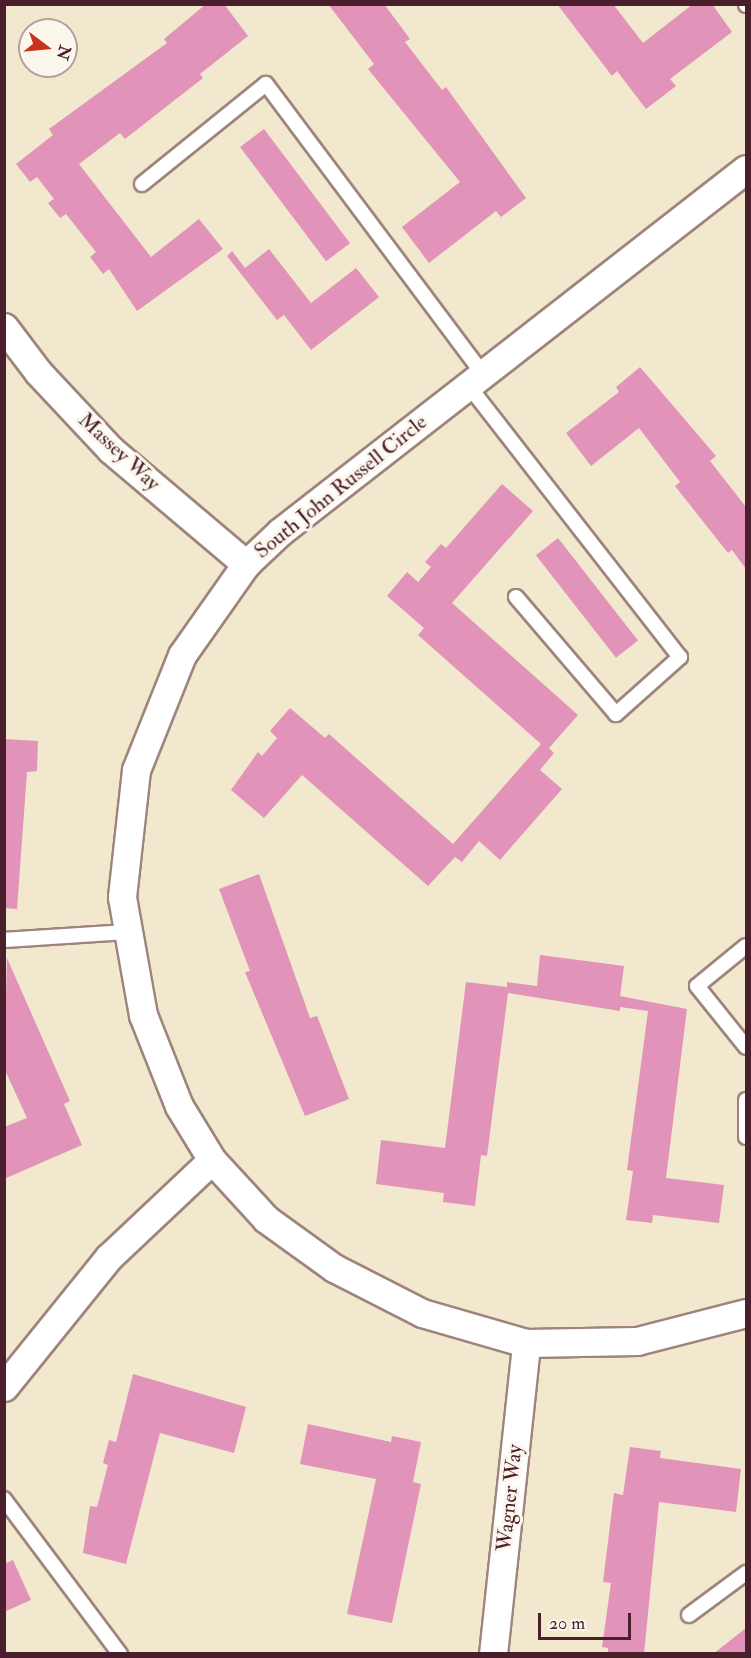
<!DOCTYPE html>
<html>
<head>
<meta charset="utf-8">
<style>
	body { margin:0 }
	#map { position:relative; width:751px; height:1658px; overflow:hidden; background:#f1e8cd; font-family:"IM FELL Double Pica",serif }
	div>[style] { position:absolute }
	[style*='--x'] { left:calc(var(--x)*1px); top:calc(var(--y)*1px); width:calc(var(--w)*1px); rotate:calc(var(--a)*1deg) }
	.building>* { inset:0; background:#e293b9; transform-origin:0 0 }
	.roads { filter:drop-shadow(2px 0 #9e847c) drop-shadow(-2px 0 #9e847c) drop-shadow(0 2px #9e847c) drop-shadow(0 -2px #9e847c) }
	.lane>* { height:14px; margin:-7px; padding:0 7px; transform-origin:7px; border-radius:7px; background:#fff }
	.street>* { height:27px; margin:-13.5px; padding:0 13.5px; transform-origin:13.5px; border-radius:13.5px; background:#fff }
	span { translate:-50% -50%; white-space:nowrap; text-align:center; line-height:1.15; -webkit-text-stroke:6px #fbf7ec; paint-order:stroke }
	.street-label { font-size:21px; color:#4a1f2b }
	.frame { position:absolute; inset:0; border:6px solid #4a1f2b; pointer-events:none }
	.north { position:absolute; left:18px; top:18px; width:60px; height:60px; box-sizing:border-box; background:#fbf7ec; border:2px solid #b4a19f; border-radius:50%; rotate:106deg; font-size:16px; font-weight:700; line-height:24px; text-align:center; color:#4a1f2b }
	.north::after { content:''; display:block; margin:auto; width:21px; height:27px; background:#c8321e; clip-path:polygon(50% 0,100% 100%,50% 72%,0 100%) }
	.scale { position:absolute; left:538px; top:1613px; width:93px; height:27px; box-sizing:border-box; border:3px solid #4a1f2b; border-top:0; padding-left:8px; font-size:18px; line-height:21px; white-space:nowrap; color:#4a1f2b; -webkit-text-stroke:4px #fbf7ec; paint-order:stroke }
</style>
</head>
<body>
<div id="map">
	<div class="building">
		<i style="clip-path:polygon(206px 4px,224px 4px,248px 36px,200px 74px,203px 78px,125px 139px,120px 133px,79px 164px,151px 257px,199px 219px,223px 249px,137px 311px,109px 269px,103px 274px,90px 257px,96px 252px,66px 214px,60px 218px,48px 203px,54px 199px,37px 177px,30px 182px,16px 164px,53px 135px,49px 129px,167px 43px,164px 39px)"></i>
		<i style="clip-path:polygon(328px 4px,384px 4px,410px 39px,405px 42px,442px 90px,446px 87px,526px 198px,501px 217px,496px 211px,429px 263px,402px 227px,460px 182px,368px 69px,374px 64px)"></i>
		<i style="clip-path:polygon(557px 4px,613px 4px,643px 43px,693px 4px,712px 4px,732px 32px,670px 79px,676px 86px,646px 109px,617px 71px,612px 76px)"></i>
		<i style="left:264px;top:129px;width:143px;height:30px;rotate:53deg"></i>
		<i style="clip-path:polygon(269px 249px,311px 303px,356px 268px,379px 297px,311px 350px,284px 315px,277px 320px,227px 256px,232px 251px,245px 268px)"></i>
		<i style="clip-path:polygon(640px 367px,716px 456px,710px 461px,746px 507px,746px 569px,732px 550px,728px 553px,675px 486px,680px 482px,639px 428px,591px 466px,566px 433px,619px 392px,616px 387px)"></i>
		<i style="clip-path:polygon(502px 484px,533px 511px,452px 603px,578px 715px,549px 748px,554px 753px,540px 770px,562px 789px,500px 860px,479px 841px,462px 862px,455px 857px,428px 886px,302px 775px,264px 818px,231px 790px,258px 752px,262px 756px,277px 738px,270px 731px,290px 708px,325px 738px,329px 734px,453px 844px,541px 744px,418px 635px,424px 628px,387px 596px,407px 572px,418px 582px,431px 567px,425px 562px,441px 544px,446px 548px)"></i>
		<i style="left:558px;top:538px;width:130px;height:28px;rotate:52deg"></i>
		<i style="clip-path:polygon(4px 739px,38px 741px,37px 771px,27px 772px,17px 909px,4px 908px)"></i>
		<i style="clip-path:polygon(259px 874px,310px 1018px,317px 1016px,349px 1099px,305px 1116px,245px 972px,250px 971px,219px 889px)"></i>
		<i style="clip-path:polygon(540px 955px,624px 966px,620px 996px,687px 1009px,666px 1178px,724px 1185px,719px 1223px,653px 1215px,652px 1223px,626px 1220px,633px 1171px,627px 1170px,648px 1011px,620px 1007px,620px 1011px,508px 993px,487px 1156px,481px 1155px,475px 1206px,443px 1202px,444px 1193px,376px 1184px,381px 1140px,445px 1148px,466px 982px,507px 987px,507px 982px,537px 986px)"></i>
		<i style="clip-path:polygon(7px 958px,70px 1101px,64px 1104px,82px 1145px,4px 1179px,4px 1127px,27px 1118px,4px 1068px)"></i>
		<i style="clip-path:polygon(133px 1374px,246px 1407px,234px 1453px,160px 1433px,126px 1564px,83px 1553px,90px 1506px,97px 1507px,108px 1465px,103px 1463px,109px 1440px,116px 1442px)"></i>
		<i style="clip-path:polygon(308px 1424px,391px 1442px,392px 1436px,421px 1442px,413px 1482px,421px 1484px,392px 1623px,347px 1614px,376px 1479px,300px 1464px)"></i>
		<i style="clip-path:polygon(630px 1447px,661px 1451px,660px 1458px,741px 1469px,736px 1512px,659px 1502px,644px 1654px,608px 1654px,608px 1648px,602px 1647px,611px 1583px,603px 1582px,614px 1493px,623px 1495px)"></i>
		<i style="clip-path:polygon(13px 1560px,31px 1600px,4px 1612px,4px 1564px)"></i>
		<i style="clip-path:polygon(746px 1628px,746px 1654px,713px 1654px)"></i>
	</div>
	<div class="roads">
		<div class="lane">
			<i style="--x:746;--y:4;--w:1;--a:90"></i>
			<i style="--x:142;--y:184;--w:159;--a:-38.9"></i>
			<i style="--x:266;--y:84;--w:362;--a:53.2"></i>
			<i style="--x:468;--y:385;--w:345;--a:52.1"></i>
			<i style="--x:680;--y:657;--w:86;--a:138.3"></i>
			<i style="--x:616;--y:714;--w:154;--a:-130.5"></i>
			<i style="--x:4;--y:940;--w:124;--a:-3.7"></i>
			<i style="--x:746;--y:946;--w:63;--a:140.8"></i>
			<i style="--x:697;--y:986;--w:78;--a:51.2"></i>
			<i style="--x:746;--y:1100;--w:37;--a:90"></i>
			<i style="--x:4;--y:1499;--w:194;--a:53.2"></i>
			<i style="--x:689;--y:1615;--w:71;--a:-36.4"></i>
		</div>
		<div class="street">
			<i style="--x:746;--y:169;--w:591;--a:142.08"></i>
			<i style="--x:280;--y:532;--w:47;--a:136.7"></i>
			<i style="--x:246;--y:564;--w:111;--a:125.1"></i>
			<i style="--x:182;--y:655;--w:124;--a:111.8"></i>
			<i style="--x:136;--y:770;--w:128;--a:96.3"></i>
			<i style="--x:122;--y:897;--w:120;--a:79.9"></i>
			<i style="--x:143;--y:1015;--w:98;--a:68.4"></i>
			<i style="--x:179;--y:1106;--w:63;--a:58.6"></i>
			<i style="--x:212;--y:1160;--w:80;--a:47.5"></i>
			<i style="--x:266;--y:1219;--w:84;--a:35.8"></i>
			<i style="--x:334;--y:1268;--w:99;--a:27.1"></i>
			<i style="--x:422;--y:1313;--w:108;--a:16.1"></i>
			<i style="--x:526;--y:1343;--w:111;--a:-1"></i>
			<i style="--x:637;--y:1341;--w:113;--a:-14.4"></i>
			<i style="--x:4;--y:327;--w:56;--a:52.9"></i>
			<i style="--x:38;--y:372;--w:107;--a:46.9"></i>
			<i style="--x:111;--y:450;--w:177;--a:40.2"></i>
			<i style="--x:4;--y:1387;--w:167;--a:-51.1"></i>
			<i style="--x:109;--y:1257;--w:141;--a:-43.3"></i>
			<i style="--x:493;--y:1654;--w:313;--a:-83.9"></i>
		</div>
	</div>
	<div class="street-label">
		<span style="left:119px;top:452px;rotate:43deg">Massey Way</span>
		<span style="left:341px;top:487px;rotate:-39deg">South John Russell Circle</span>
		<span style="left:510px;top:1498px;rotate:-84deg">Wagner Way</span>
	</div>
	<div class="frame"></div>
	<div class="north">N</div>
	<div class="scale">20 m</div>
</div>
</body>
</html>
